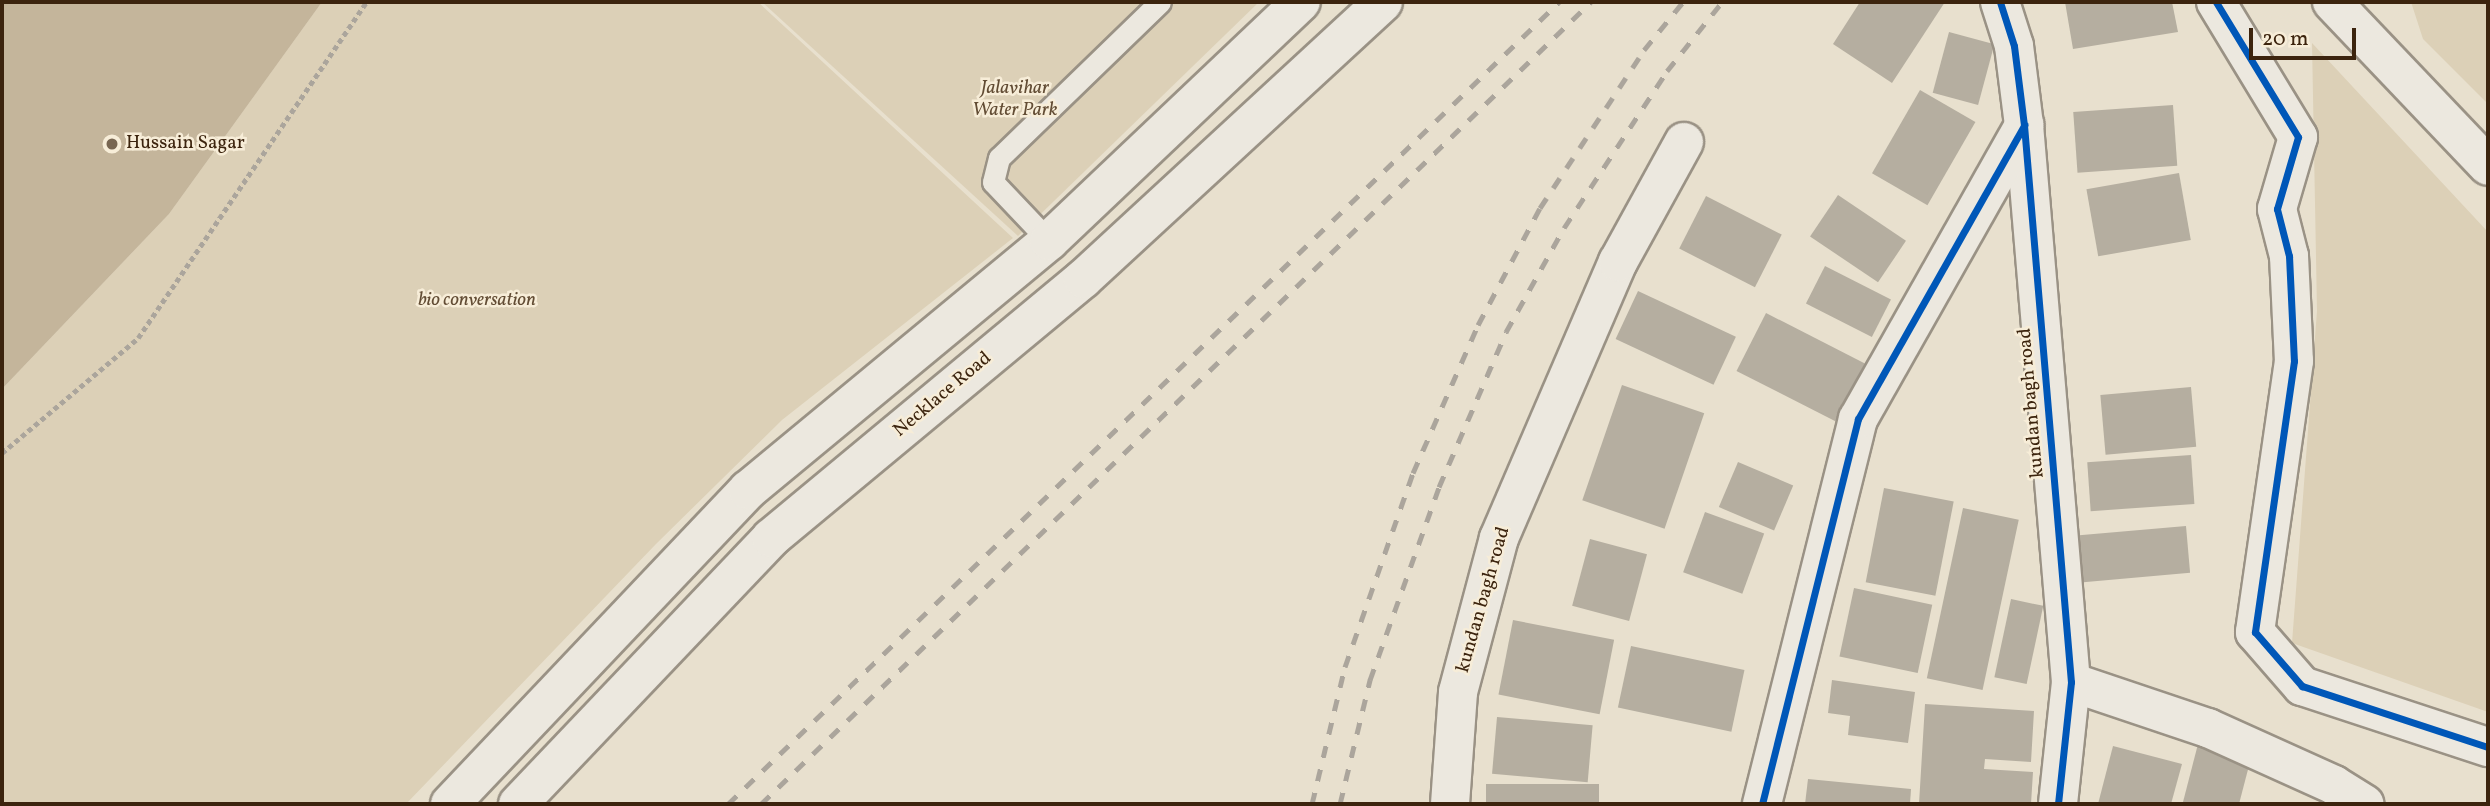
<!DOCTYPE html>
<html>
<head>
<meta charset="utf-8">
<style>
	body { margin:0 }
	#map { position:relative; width:2490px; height:806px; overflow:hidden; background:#e8e0ce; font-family:Vollkorn,serif }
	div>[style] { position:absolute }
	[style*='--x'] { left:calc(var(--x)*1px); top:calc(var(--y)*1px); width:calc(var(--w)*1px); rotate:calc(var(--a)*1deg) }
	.green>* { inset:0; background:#dcd0b7 }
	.water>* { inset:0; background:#c4b59b }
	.building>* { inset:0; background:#b5aea0; transform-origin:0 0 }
	.path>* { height:4.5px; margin-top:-2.25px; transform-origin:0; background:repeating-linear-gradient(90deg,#aba59c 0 5px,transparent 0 8.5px) }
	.roads { filter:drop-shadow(2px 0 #9a9285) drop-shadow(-2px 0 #9a9285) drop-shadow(0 2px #9a9285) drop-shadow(0 -2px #9a9285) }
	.service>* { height:21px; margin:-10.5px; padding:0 10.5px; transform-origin:10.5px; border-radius:10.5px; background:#ece8df }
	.minor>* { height:38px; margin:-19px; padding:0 19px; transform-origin:19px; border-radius:19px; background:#ece8df }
	.secondary>* { height:38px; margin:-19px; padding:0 19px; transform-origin:19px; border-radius:19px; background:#ece8df }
	.rail>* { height:5px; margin-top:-2.5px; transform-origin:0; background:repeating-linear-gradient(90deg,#aba59c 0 12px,transparent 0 24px) }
	.cycleway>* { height:7px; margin:-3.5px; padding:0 3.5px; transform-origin:3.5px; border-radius:3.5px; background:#0057b8 }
	.dots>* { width:19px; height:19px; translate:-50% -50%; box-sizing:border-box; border:4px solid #f7edd8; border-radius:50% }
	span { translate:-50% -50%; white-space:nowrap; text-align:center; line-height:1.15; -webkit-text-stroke:5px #f7edd8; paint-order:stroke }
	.park-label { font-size:19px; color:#624c34; font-style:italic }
	.poi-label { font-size:19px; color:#3c240e }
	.left { translate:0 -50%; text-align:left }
	.street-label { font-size:19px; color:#3c240e }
	.frame { position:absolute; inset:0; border:4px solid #3c240e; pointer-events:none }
	.scale { position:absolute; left:2249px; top:28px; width:107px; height:32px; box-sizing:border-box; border:4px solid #3c240e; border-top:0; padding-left:9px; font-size:21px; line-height:24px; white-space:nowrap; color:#3c240e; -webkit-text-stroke:5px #f7edd8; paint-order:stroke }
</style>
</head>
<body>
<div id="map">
	<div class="green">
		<i style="clip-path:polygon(322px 2px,758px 2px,1013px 238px,782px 420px,656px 544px,406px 804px,2px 804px,2px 389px,169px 214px)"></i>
		<i style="clip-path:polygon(762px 2px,1259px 2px,1018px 236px)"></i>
		<i style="clip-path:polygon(2411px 2px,2488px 2px,2488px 104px,2423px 39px)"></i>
		<i style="clip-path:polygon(2312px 43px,2488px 232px,2488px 712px,2292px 643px,2317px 311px)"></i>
	</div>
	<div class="water">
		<i style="clip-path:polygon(2px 2px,322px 2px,169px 214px,2px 389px)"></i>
	</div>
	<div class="building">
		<i style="clip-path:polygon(1860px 2px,1945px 2px,1892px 83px,1833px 44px)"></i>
		<i style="clip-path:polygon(2065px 2px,2172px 2px,2178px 32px,2073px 49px)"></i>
		<i style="left:1949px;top:32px;width:47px;height:63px;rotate:15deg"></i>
		<i style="left:1920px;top:90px;width:64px;height:96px;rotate:30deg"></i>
		<i style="left:2173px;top:105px;width:61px;height:100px;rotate:86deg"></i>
		<i style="left:2179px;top:173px;width:68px;height:94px;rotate:80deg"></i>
		<i style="left:1838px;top:195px;width:82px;height:50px;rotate:34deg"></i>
		<i style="left:1706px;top:196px;width:85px;height:59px;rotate:27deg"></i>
		<i style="left:1825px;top:266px;width:74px;height:42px;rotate:27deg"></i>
		<i style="left:1638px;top:291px;width:108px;height:53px;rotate:25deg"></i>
		<i style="left:1766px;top:313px;width:111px;height:65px;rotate:27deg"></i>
		<i style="left:1622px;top:385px;width:87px;height:122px;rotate:19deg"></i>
		<i style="left:2191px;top:387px;width:60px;height:91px;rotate:85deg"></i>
		<i style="left:2191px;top:455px;width:49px;height:104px;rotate:86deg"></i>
		<i style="left:1738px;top:462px;width:60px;height:49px;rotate:23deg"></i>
		<i style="left:1884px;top:488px;width:71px;height:96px;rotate:11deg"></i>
		<i style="left:1963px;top:508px;width:57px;height:174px;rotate:12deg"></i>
		<i style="left:1705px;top:512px;width:63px;height:64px;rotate:20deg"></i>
		<i style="left:2186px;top:526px;width:47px;height:110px;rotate:85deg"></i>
		<i style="left:1590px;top:539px;width:59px;height:69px;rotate:15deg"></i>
		<i style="left:1854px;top:588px;width:80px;height:70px;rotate:12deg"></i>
		<i style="left:2011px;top:599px;width:33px;height:80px;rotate:12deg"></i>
		<i style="left:1513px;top:620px;width:103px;height:76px;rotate:11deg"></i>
		<i style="left:1631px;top:646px;width:116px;height:63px;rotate:12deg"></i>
		<i style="clip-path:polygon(1832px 680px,1915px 692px,1908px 743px,1848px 735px,1850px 716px,1828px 713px)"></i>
		<i style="clip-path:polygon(1925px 704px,2034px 711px,2031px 762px,1985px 759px,1984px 769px,2033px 772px,2031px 804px,1919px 804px)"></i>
		<i style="left:1497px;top:717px;width:96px;height:57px;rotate:5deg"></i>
		<i style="clip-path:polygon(2198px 744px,2251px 758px,2239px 804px,2183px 802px)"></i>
		<i style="clip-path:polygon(2113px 746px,2182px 764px,2171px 804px,2098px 804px)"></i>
		<i style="clip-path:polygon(1808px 779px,1911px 789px,1910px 804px,1805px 804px)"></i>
		<i style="left:1599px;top:784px;width:20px;height:113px;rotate:90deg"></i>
	</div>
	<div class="path">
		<i style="--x:2;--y:453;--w:178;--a:-40.2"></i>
		<i style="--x:138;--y:338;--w:406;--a:-55.8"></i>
	</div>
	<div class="roads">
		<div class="service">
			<i style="--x:1049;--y:241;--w:81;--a:-133.5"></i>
			<i style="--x:993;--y:182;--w:25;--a:-76"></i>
			<i style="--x:999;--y:158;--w:224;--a:-44.1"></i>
		</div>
		<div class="minor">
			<i style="--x:2000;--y:2;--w:46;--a:72.3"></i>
			<i style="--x:2014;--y:46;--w:80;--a:82.8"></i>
			<i style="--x:2024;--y:125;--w:559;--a:85.18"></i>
			<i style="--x:2071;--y:682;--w:123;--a:96.1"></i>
			<i style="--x:2216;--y:2;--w:158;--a:58.7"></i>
			<i style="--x:2298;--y:137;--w:75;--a:106.3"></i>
			<i style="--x:2277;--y:209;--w:49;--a:75.7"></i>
			<i style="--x:2289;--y:256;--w:105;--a:87.3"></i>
			<i style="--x:2294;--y:361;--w:274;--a:98.2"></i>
			<i style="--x:2255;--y:632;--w:72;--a:49"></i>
			<i style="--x:2302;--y:686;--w:196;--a:18.2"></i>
			<i style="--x:2332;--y:2;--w:226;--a:46.4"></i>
			<i style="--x:2071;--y:682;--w:145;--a:18.6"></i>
			<i style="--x:2208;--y:728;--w:138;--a:24.3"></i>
			<i style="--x:2334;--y:785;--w:36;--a:32"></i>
			<i style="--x:1450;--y:804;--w:112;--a:-85.9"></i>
			<i style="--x:1458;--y:692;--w:159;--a:-75.1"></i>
			<i style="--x:1499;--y:538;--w:301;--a:-66.7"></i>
			<i style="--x:1618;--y:262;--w:137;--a:-61.2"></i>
			<i style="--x:1762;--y:804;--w:397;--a:-76"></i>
			<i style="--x:1858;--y:419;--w:338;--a:-60.5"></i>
		</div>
		<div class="secondary">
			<i style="--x:450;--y:804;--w:433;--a:-46.5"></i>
			<i style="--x:748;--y:490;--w:391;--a:-39.6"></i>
			<i style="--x:1049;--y:241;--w:347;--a:-43.5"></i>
			<i style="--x:518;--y:804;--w:367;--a:-46.4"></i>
			<i style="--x:771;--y:538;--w:405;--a:-39.7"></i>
			<i style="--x:1083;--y:279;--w:408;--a:-42.7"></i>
		</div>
	</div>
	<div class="rail">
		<i style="--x:728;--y:804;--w:1155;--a:-43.98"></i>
		<i style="--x:761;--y:804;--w:1154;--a:-44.02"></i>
		<i style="--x:1312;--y:804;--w:141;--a:-76.5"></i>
		<i style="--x:1345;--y:667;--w:206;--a:-70.7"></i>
		<i style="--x:1413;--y:473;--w:162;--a:-66.3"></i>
		<i style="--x:1478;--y:325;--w:132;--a:-62.1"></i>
		<i style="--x:1540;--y:208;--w:189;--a:-56.6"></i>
		<i style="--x:1644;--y:50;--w:62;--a:-50.9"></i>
		<i style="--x:1340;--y:804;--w:128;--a:-76.4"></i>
		<i style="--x:1370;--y:680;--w:205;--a:-70.3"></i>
		<i style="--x:1439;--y:487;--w:169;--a:-66.6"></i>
		<i style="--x:1506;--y:332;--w:119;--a:-60.9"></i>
		<i style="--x:1564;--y:228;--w:188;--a:-56.7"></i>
		<i style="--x:1667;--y:71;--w:88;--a:-51.4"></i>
	</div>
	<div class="cycleway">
		<i style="--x:2000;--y:2;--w:46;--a:72.3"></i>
		<i style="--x:2014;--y:46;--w:80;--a:82.8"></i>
		<i style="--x:2024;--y:125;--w:559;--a:85.18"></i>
		<i style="--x:2071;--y:682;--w:123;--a:96.1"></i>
		<i style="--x:2216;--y:2;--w:158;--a:58.7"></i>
		<i style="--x:2298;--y:137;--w:75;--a:106.3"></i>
		<i style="--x:2277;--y:209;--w:49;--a:75.7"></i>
		<i style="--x:2289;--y:256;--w:105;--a:87.3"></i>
		<i style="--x:2294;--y:361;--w:274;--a:98.2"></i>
		<i style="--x:2255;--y:632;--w:72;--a:49"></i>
		<i style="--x:2302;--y:686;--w:196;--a:18.2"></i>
		<i style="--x:1762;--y:804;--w:397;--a:-76"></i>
		<i style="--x:1858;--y:419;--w:338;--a:-60.5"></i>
	</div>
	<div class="dots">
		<i style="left:112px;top:144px;background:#786651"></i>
	</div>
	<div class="park-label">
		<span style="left:1015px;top:100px">Jalavihar<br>Water Park</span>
		<span style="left:477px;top:301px">bio conversation</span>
	</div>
	<div class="poi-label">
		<span class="left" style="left:126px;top:144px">Hussain Sagar</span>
	</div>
	<div class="street-label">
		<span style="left:943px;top:395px;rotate:-40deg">Necklace Road</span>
		<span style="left:2032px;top:403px;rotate:-95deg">kundan bagh road</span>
		<span style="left:1484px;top:600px;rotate:-74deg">kundan bagh road</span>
	</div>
	<div class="frame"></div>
	<div class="scale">20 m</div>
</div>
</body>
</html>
